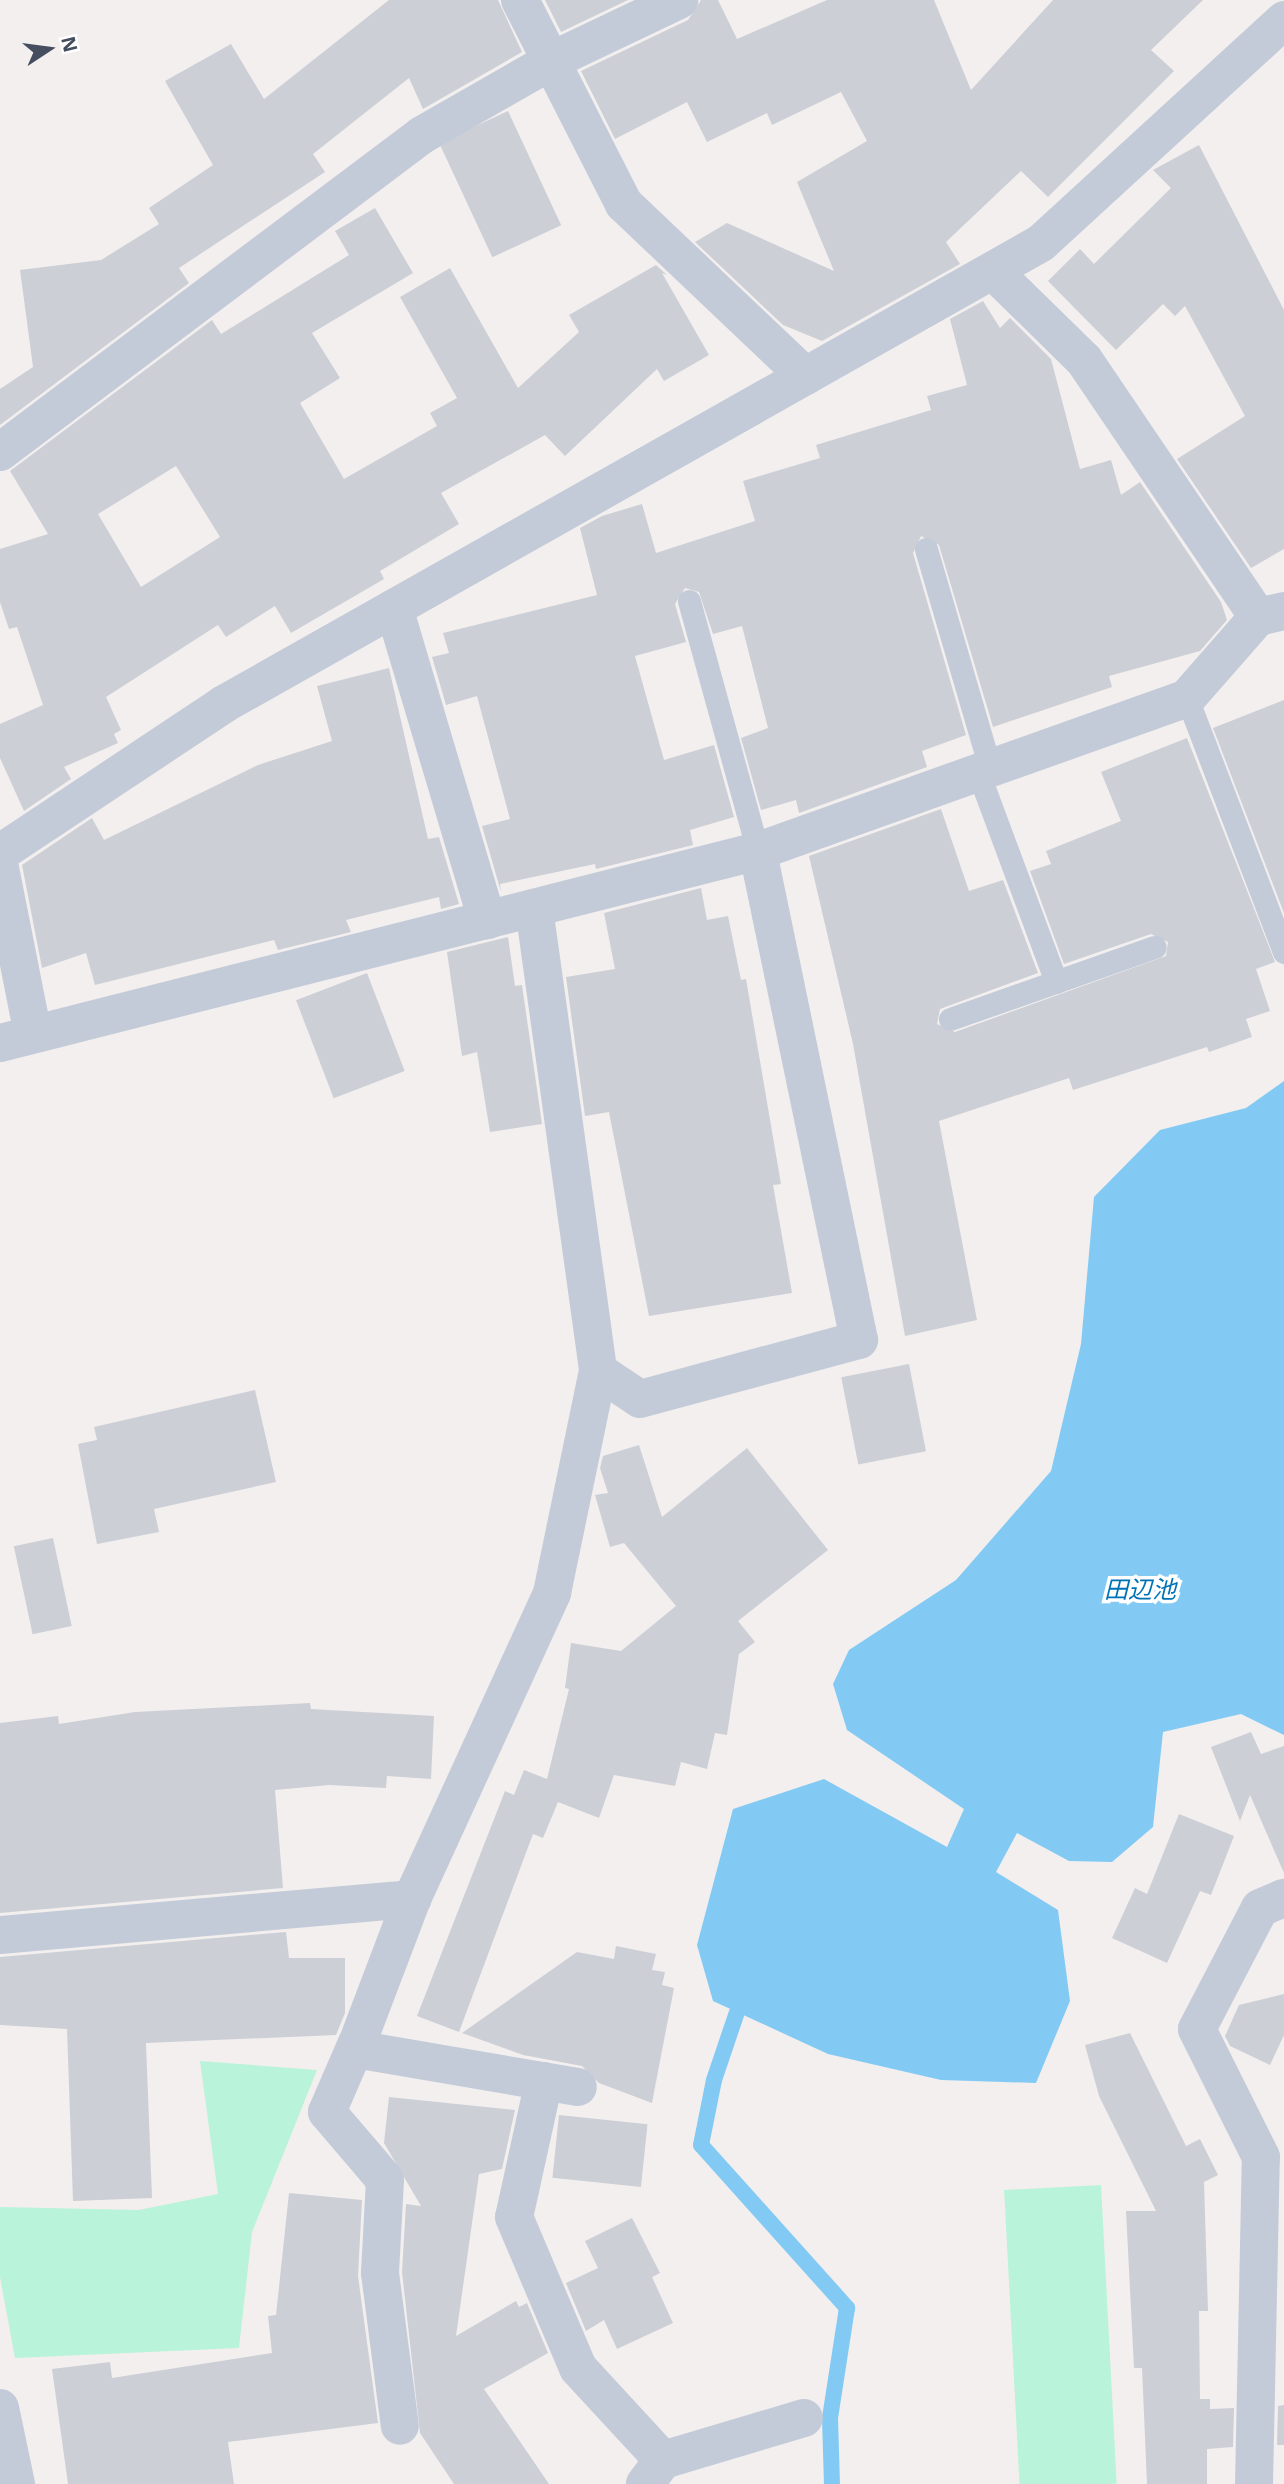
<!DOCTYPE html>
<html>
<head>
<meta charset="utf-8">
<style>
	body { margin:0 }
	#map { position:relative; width:1284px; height:2484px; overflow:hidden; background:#f2efee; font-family:"Noto Sans","Noto Sans JP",sans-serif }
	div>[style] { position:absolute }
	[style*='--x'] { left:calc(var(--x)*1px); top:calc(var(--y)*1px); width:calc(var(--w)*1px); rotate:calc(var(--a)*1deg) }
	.green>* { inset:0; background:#b9f3d9; transform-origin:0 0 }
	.water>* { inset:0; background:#82caf4 }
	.stream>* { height:16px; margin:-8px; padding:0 8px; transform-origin:8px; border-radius:8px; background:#82caf4 }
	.building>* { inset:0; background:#cdcfd7; transform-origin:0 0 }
	.lane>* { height:23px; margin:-11.5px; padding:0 11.5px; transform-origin:11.5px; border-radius:11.5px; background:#c4cbd8 }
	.street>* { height:38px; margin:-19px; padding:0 19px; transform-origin:19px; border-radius:19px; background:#c4cbd8 }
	span { translate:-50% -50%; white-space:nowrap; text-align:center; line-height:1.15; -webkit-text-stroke:7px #fff; paint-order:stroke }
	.water-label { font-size:24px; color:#0073b6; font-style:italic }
	.north { position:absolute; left:14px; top:14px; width:70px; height:70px; -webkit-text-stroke:5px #fff; paint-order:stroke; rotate:77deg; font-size:19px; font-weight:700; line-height:28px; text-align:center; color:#454e5e }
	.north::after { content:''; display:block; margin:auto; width:24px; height:32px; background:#454e5e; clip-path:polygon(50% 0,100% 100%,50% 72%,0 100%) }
</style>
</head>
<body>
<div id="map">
	<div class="green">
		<i style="clip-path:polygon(200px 2061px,317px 2070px,252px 2232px,239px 2348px,15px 2358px,0 2277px,0 2207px,139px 2210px,218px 2194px)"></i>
		<i style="left:1101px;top:2185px;width:299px;height:97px;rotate:87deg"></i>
	</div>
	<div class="water">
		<i style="clip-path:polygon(1284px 1081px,1284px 1735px,1241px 1714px,1163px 1732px,1153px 1827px,1112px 1862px,1069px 1861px,1017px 1833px,996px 1872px,1058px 1910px,1070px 2001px,1036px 2083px,941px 2080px,828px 2054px,713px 2001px,697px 1945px,733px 1809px,824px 1779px,947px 1847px,964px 1809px,847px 1730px,833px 1684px,849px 1650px,956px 1580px,1051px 1471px,1081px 1344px,1094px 1197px,1160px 1130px,1246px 1108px)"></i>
	</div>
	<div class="stream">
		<i style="--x:737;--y:2012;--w:72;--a:108.7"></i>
		<i style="--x:714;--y:2080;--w:66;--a:101.3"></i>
		<i style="--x:701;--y:2145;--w:219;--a:48.1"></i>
		<i style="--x:847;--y:2308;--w:111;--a:98.8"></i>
		<i style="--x:830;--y:2418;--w:66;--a:88.3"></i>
	</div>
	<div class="building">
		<i style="clip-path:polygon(389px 0,498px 0,522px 52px,423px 109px,409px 78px,313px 154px,325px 172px,179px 268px,189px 283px,0 425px,0 389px,33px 367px,20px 270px,101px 260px,159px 224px,149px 208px,213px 165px,165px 81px,231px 44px,264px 99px)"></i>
		<i style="clip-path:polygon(545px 0,628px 0,561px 32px)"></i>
		<i style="clip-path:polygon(701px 0,718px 0,737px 39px,827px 0,934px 0,971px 90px,1053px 0,1203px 0,1151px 50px,1174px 71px,1048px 197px,1021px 171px,946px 242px,960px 264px,822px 341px,783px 325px,695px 242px,727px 223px,834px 271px,797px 182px,867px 141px,841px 92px,772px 125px,767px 113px,707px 142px,687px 102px,615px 139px,581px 71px,688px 20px)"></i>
		<i style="left:508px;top:111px;width:126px;height:76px;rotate:65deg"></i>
		<i style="clip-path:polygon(1199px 145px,1284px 310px,1284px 549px,1251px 568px,1177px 459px,1245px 416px,1185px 306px,1175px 316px,1163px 304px,1116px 350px,1048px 281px,1080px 249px,1094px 264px,1171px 188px,1153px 170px)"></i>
		<i style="clip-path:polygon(evenodd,375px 208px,413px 273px,312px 333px,340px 378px,300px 403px,344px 479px,437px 426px,430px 413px,457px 398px,400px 297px,450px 268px,518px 388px,579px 332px,569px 315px,656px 265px,667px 275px,662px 273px,709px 355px,664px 381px,657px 369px,565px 456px,545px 435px,441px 493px,459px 524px,380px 571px,384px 579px,291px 633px,275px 606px,226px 637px,218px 625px,106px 697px,121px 730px,114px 734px,118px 743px,64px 767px,71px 779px,24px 811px,0 758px,0 724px,43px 705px,17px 627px,9px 629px,0 602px,0 549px,48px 534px,10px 471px,212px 320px,221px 334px,349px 255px,335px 231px,375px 208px,176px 466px,220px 537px,141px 587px,98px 514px,176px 466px)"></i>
		<i style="clip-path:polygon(983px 301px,1000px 328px,1010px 318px,1051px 359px,1080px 469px,1111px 460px,1121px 495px,1140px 482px,1221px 602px,1227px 620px,1200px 651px,1109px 676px,1112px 687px,993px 727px,939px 545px,921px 536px,913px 553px,966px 735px,922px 751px,927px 767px,799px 813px,796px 800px,761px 810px,741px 738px,768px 728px,742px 626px,713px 634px,699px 592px,685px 588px,675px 604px,686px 642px,635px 656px,664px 760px,714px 745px,734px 817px,690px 830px,693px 845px,596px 869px,595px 864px,500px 884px,501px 892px,482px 826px,510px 819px,477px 696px,446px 705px,432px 657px,449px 653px,443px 633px,597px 595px,580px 528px,602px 516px,642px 504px,656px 553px,755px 521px,743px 481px,820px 458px,816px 445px,931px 410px,927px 396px,967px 385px,950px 319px)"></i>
		<i style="clip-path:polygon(389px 668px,428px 839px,439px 837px,459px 904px,441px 909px,439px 897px,346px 920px,351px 932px,278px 950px,274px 940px,95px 985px,86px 953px,42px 968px,22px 865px,92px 818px,104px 840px,258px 765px,332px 741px,317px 686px)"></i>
		<i style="clip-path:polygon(1284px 700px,1284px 913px,1213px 728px)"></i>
		<i style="clip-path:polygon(1187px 738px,1275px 962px,1256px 969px,1270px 1011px,1246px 1019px,1252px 1037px,1209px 1052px,1207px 1047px,1073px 1090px,1069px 1078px,939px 1121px,977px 1320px,905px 1336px,853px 1044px,809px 856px,941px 809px,969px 891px,1003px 880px,1038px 973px,940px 1009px,937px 1024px,955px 1032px,1166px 956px,1168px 942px,1151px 934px,1064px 964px,1030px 871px,1051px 864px,1046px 851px,1121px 821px,1101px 772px)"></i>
		<i style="clip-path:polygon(701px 888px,707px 920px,728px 916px,741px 980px,746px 979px,781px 1184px,773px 1185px,792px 1293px,649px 1316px,609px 1112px,585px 1116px,566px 977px,615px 969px,604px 913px)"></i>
		<i style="clip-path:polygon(508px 937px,515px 986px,522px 985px,542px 1124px,490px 1132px,477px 1052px,462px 1056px,447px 952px)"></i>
		<i style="left:367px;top:973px;width:105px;height:76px;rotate:69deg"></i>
		<i style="left:909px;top:1364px;width:89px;height:69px;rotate:79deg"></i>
		<i style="clip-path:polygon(255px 1390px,276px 1482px,154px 1509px,159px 1532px,97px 1544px,78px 1444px,97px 1440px,94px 1427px)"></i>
		<i style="clip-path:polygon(639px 1445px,662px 1517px,747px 1448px,828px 1550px,738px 1621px,755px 1642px,739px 1654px,727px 1735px,715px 1733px,707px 1769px,681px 1762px,675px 1786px,614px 1775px,599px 1818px,558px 1802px,543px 1838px,533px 1834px,459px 2032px,417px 2016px,505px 1791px,514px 1795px,524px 1770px,547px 1779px,569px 1689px,565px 1688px,571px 1643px,621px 1651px,676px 1606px,624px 1543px,610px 1547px,595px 1495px,608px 1493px,600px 1468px,603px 1456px)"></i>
		<i style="left:53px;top:1538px;width:90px;height:40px;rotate:78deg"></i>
		<i style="clip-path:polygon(310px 1703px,311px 1709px,434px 1716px,431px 1779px,387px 1776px,386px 1788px,329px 1785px,275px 1790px,283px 1888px,0 1913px,0 1723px,58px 1716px,59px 1724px,135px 1712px)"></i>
		<i style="clip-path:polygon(1251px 1732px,1261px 1754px,1284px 1746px,1284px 1873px,1250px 1795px,1240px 1821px,1211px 1747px)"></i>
		<i style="clip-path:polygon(1179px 1814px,1234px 1836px,1211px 1895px,1200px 1891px,1167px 1963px,1112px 1938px,1135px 1888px,1147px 1894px)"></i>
		<i style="clip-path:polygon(286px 1932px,289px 1958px,345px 1958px,345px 2013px,336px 2035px,146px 2043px,152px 2198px,73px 2201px,67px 2029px,0 2025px,0 1957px)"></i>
		<i style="clip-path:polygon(616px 1946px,656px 1954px,652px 1970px,665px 1972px,662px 1985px,674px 1988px,652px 2103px,599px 2083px,582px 2066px,523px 2055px,462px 2033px,577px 1952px,614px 1959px)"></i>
		<i style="clip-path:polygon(1284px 1994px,1284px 2035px,1270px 2065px,1230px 2046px,1225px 2036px,1239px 2005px)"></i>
		<i style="clip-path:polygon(1130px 2033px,1186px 2146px,1200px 2139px,1218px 2175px,1204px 2182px,1208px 2311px,1199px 2311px,1200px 2399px,1210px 2399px,1210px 2409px,1234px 2408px,1233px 2447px,1207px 2449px,1207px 2484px,1147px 2484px,1142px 2368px,1134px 2368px,1126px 2211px,1156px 2211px,1099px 2096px,1085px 2045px)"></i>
		<i style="clip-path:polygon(389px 2097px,515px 2110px,502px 2169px,479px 2174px,456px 2336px,516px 2301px,519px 2307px,527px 2303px,548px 2353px,484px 2389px,549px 2484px,454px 2484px,420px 2433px,402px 2272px,406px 2204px,421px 2206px,384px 2143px)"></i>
		<i style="left:559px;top:2115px;width:89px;height:63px;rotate:6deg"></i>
		<i style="clip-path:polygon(289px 2193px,362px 2200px,358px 2276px,378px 2423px,228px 2442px,234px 2484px,68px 2484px,52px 2369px,110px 2362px,112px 2378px,272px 2353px,268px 2316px,276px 2315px)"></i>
		<i style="clip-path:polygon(632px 2218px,660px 2273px,652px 2277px,673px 2323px,617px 2349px,604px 2320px,586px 2331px,566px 2283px,598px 2268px,585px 2241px)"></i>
		<i style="clip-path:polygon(1284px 2405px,1284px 2445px,1277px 2445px,1278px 2406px)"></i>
	</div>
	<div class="lane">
		<i style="--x:926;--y:549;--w:228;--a:73.7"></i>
		<i style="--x:689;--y:601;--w:259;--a:74.6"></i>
		<i style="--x:1187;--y:698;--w:272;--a:69.1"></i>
		<i style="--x:978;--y:772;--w:224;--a:69.6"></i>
		<i style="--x:950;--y:1019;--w:217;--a:-19.4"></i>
	</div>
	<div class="street">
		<i style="--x:520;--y:0;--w:229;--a:63"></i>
		<i style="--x:624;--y:204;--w:250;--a:43.5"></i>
		<i style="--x:993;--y:271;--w:127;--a:44.4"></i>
		<i style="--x:1084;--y:360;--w:310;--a:55.9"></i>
		<i style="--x:0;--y:452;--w:528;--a:-36.91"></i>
		<i style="--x:422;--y:135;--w:151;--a:-29.8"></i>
		<i style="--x:553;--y:60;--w:140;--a:-25.5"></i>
		<i style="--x:394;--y:608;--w:326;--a:73.4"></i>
		<i style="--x:0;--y:853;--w:269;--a:-33.6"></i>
		<i style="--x:224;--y:704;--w:938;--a:-29.43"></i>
		<i style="--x:1041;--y:243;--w:330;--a:-42.5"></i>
		<i style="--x:0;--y:868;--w:169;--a:78.8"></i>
		<i style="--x:534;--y:908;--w:467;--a:82.1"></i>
		<i style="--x:0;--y:1043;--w:782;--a:-14.21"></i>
		<i style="--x:758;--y:851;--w:455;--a:-19.6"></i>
		<i style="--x:1187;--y:698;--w:108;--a:-48.8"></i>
		<i style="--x:1258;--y:617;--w:27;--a:-13"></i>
		<i style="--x:412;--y:1899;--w:160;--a:110.8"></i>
		<i style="--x:355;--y:2049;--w:226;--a:9.7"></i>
		<i style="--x:0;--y:1935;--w:414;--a:-5"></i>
		<i style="--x:412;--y:1899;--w:337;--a:-65.4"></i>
		<i style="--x:552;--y:1593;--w:227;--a:-78.3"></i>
		<i style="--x:598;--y:1371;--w:50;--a:33.7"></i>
		<i style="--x:640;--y:1399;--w:227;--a:-15.1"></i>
		<i style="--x:859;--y:1340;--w:499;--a:-101.7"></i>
		<i style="--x:356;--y:2045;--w:73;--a:113.4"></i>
		<i style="--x:327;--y:2112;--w:89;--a:49.5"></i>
		<i style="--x:385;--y:2180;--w:93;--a:93.1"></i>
		<i style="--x:380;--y:2273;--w:154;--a:82.6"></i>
		<i style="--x:544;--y:2081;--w:139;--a:102.4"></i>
		<i style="--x:514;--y:2217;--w:164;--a:67"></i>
		<i style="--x:578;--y:2368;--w:125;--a:47.3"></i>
		<i style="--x:663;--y:2460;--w:30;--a:127"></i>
		<i style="--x:0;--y:2408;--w:78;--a:78.1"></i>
		<i style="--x:663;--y:2460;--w:147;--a:-16.6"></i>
		<i style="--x:1254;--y:2484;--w:327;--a:-88.8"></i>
		<i style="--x:1261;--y:2157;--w:143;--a:-116.6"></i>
		<i style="--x:1197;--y:2029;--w:136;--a:-62.5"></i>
		<i style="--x:1260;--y:1908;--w:26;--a:-23"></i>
	</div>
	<div class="water-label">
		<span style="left:1140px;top:1589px">田辺池</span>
	</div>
	<div class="north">N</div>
</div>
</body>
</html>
